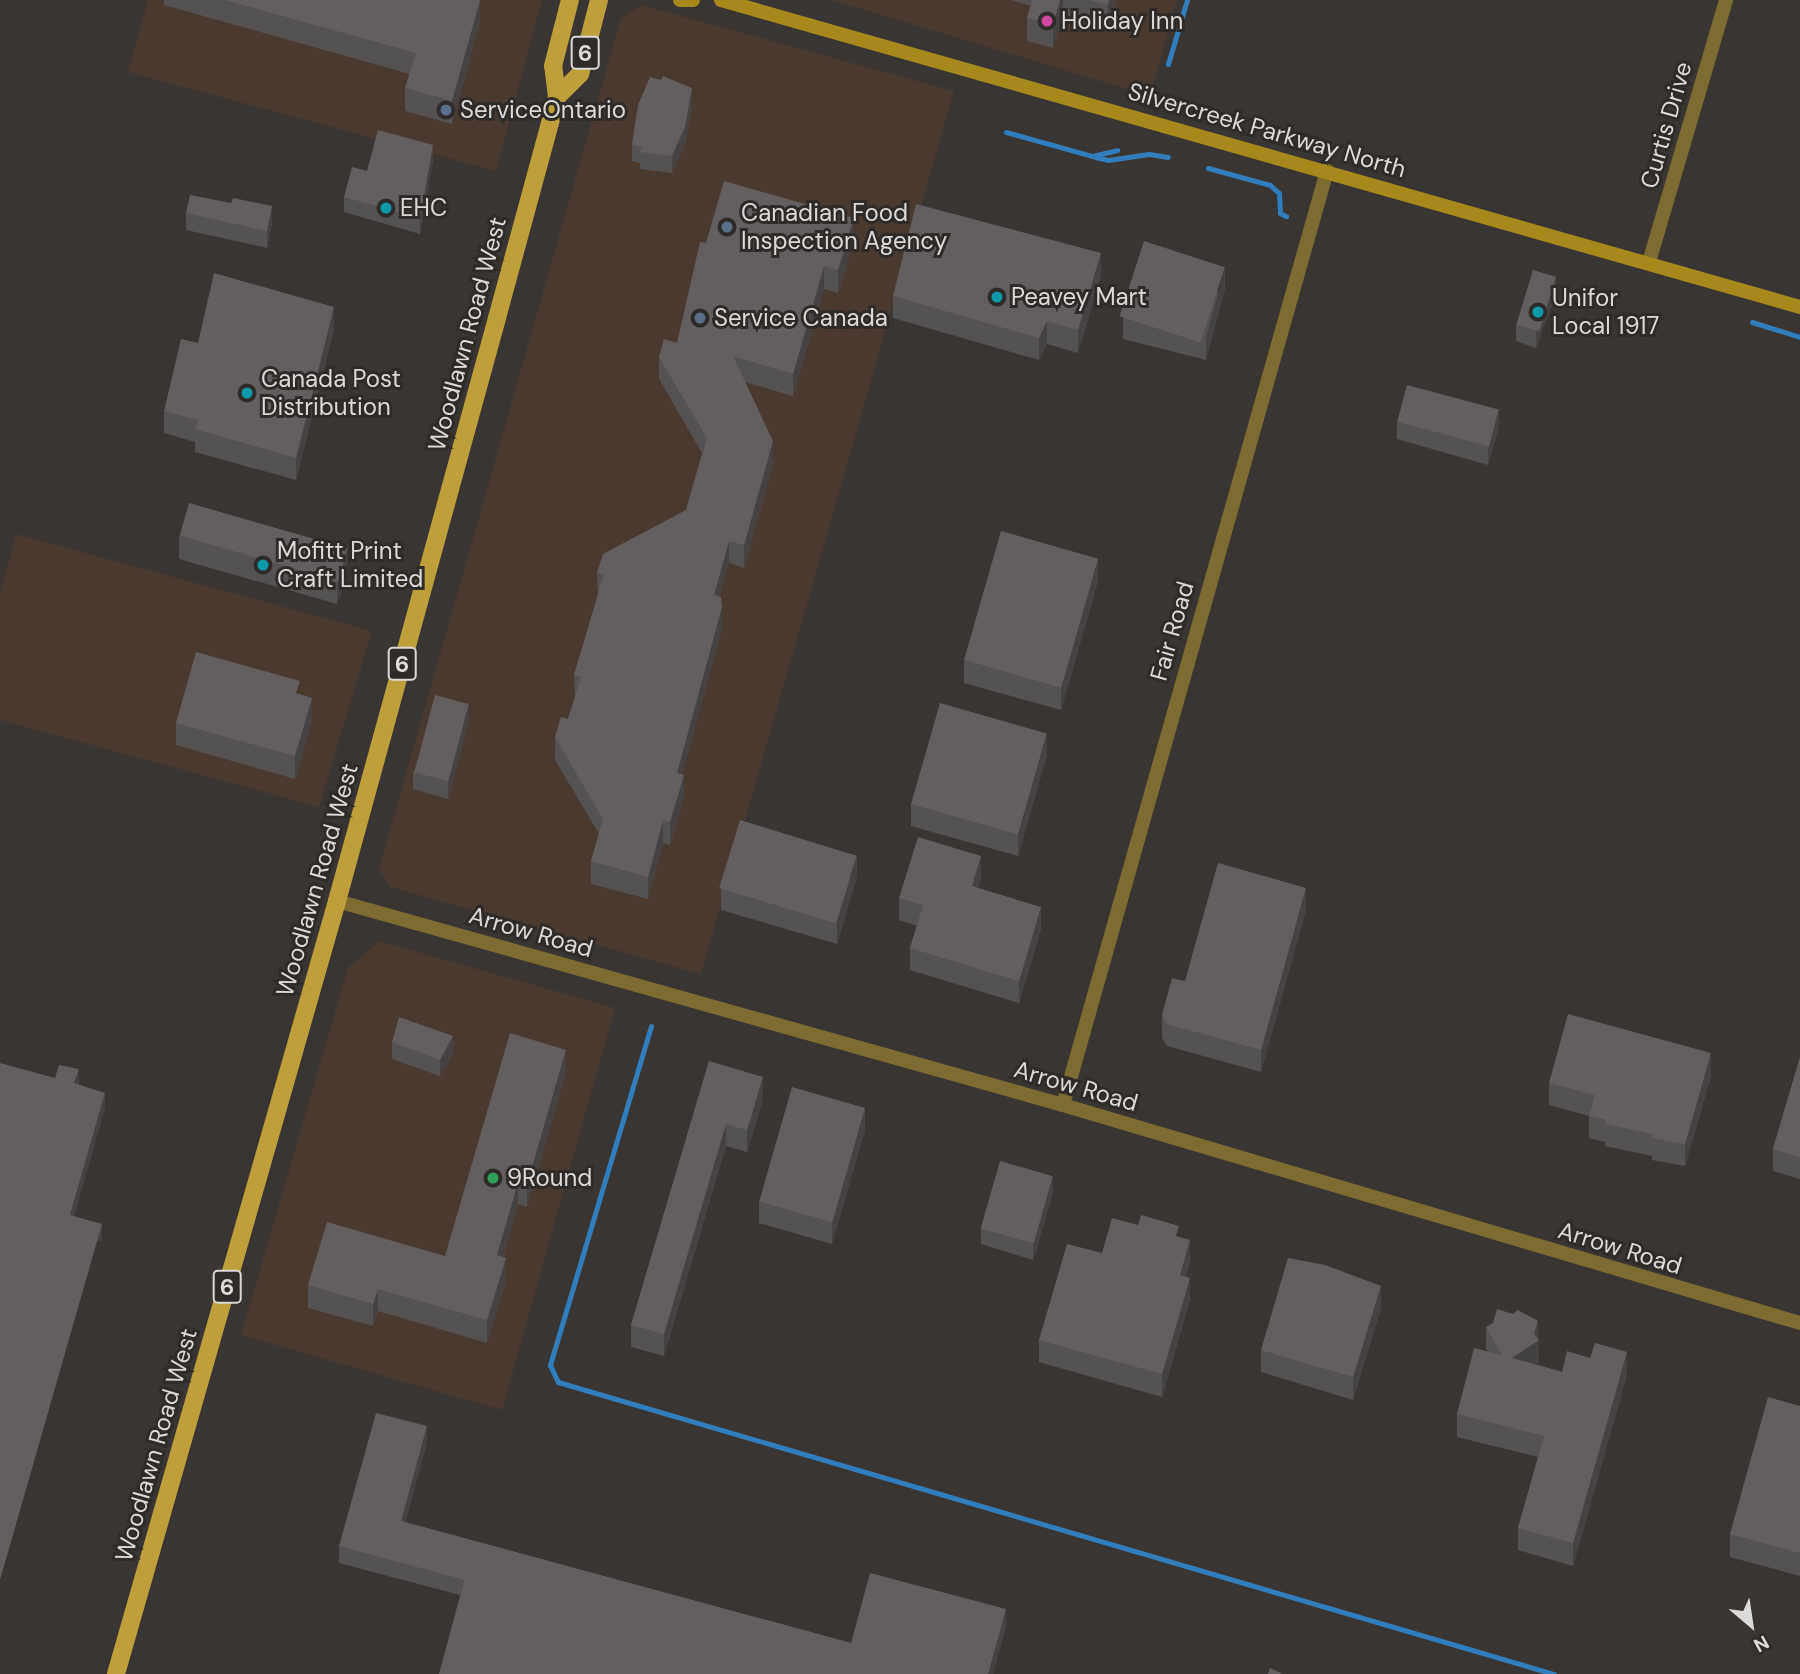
<!DOCTYPE html>
<html>
<head>
<meta charset="utf-8">
<style>
	body { margin:0 }
	#map { position:relative; width:1800px; height:1674px; overflow:hidden; background:#383533; font-family:"DM Sans",sans-serif }
	div>[style] { position:absolute }
	[style*='--x'] { left:calc(var(--x)*1px); top:calc(var(--y)*1px); width:calc(var(--w)*1px); rotate:calc(var(--a)*1deg) }
	.commercial>* { inset:0; background:#4a392e }
	.stream>* { height:5px; margin:-2.5px; padding:0 2.5px; transform-origin:2.5px; border-radius:2.5px; background:#327dbb }
	.street>* { height:14px; margin:-7px; padding:0 7px; transform-origin:7px; border-radius:7px; background:#7d6c31 }
	.secondary>* { height:14px; margin:-7px; padding:0 7px; transform-origin:7px; border-radius:7px; background:#a5891c }
	.primary>* { height:18px; margin:-9px; padding:0 9px; transform-origin:9px; border-radius:9px; background:#bda03b }
	.wall>* { inset:0; background:#555253 }
	.shaded-wall>* { inset:0; background:#454244; transform-origin:0 0 }
	.building>* { inset:0; background:#635f61; transform-origin:0 0 }
	.dots>* { width:19px; height:19px; translate:-50% -50%; box-sizing:border-box; border:4px solid #2e2b29; border-radius:50% }
	span { translate:-50% -50%; white-space:nowrap; text-align:center; line-height:1.15; -webkit-text-stroke:6px #2e2b29; paint-order:stroke }
	.shield-label span { padding:2px 5px; background:#2e2b29; border:2px solid; border-radius:5px; -webkit-text-stroke-width:0 }
	.shield-label { font-size:23px; color:#dcdad9; font-weight:700 }
	.poi-label { font-size:24px; color:#dcdad9 }
	.left { translate:0 -50%; text-align:left }
	.street-label { font-size:24px; color:#dcdad9 }
	.north { position:absolute; left:1716px; top:1590px; width:70px; height:70px; -webkit-text-stroke:5px #2e2b29; paint-order:stroke; rotate:151deg; font-size:19px; font-weight:700; line-height:28px; text-align:center; color:#dcdad9 }
	.north::after { content:''; display:block; margin:auto; width:24px; height:32px; background:#dcdad9; clip-path:polygon(50% 0,100% 100%,50% 72%,0 100%) }
</style>
</head>
<body>
<div id="map">
	<div class="commercial">
		<i style="clip-path:polygon(148px 0,542px 0,496px 171px,128px 72px)"></i>
		<i style="clip-path:polygon(832px 0,1177px 0,1150px 96px)"></i>
		<i style="clip-path:polygon(641px 5px,954px 91px,701px 974px,390px 887px,379px 869px,621px 18px)"></i>
		<i style="clip-path:polygon(16px 534px,372px 631px,319px 807px,0 720px,0 594px)"></i>
		<i style="clip-path:polygon(379px 941px,615px 1008px,502px 1410px,241px 1335px,348px 968px)"></i>
	</div>
	<div class="stream">
		<i style="--x:1168;--y:64;--w:67;--a:-73.5"></i>
		<i style="--x:1006;--y:132;--w:89;--a:15.6"></i>
		<i style="--x:1092;--y:156;--w:26;--a:-13"></i>
		<i style="--x:1095;--y:157;--w:13;--a:13"></i>
		<i style="--x:1108;--y:160;--w:41;--a:-8.3"></i>
		<i style="--x:1149;--y:154;--w:19;--a:9"></i>
		<i style="--x:1208;--y:168;--w:64;--a:15.3"></i>
		<i style="--x:1270;--y:185;--w:12;--a:42"></i>
		<i style="--x:1279;--y:193;--w:20;--a:87"></i>
		<i style="--x:1280;--y:213;--w:7;--a:27"></i>
		<i style="--x:1752;--y:322;--w:50;--a:17.4"></i>
		<i style="--x:651;--y:1026;--w:354;--a:106.6"></i>
		<i style="--x:550;--y:1365;--w:19;--a:65"></i>
		<i style="--x:558;--y:1382;--w:1038;--a:16.34"></i>
	</div>
	<div class="street">
		<i style="--x:1649;--y:262;--w:273;--a:-73.6"></i>
		<i style="--x:337;--y:901;--w:754;--a:15.69"></i>
		<i style="--x:1063;--y:1105;--w:769;--a:16.48"></i>
		<i style="--x:1063;--y:1105;--w:971;--a:-74.22"></i>
	</div>
	<div class="secondary">
		<i style="--x:680;--y:0;--w:13;--a:0"></i>
		<i style="--x:721;--y:0;--w:1122;--a:15.88"></i>
	</div>
	<div class="primary">
		<i style="--x:557;--y:97;--w:33;--a:-45"></i>
		<i style="--x:580;--y:74;--w:76;--a:-75.6"></i>
		<i style="--x:116;--y:1674;--w:804;--a:-74.04"></i>
		<i style="--x:337;--y:901;--w:605;--a:-74.65"></i>
		<i style="--x:497;--y:318;--w:229;--a:-74.8"></i>
		<i style="--x:557;--y:97;--w:31;--a:-97"></i>
		<i style="--x:553;--y:66;--w:68;--a:-75.6"></i>
	</div>
	<div class="wall">
		<i style="clip-path:polygon(164px 0,480px 0,480px 22px,452px 124px,405px 111px,405px 88px,410px 74px,164px 5px)"></i>
		<i style="clip-path:polygon(1011px 0,1116px 0,1108px 28px,1063px 15px,1053px 48px,1027px 41px,1027px 18px,1031px 6px)"></i>
		<i style="clip-path:polygon(692px 105px,685px 144px,672px 173px,640px 169px,640px 163px,632px 161px,632px 144px)"></i>
		<i style="clip-path:polygon(433px 160px,420px 234px,344px 212px,344px 197px)"></i>
		<i style="clip-path:polygon(186px 213px,272px 223px,267px 248px,186px 230px)"></i>
		<i style="clip-path:polygon(854px 240px,838px 293px,824px 289px,793px 396px,745px 382px,773px 464px,744px 568px,729px 563px,719px 596px,722px 629px,682px 774px,684px 797px,670px 845px,663px 843px,648px 899px,591px 884px,591px 861px,599px 834px,555px 760px,555px 737px,568px 719px,575px 697px,574px 675px,598px 595px,597px 572px,686px 510px,702px 453px,659px 379px,659px 357px,677px 343px,706px 243px)"></i>
		<i style="clip-path:polygon(1101px 275px,1078px 353px,1047px 344px,1039px 360px,893px 318px,893px 296px)"></i>
		<i style="clip-path:polygon(1225px 289px,1206px 360px,1123px 339px,1123px 317px)"></i>
		<i style="clip-path:polygon(1556px 294px,1536px 348px,1516px 341px,1516px 324px)"></i>
		<i style="clip-path:polygon(334px 329px,296px 480px,195px 452px,195px 442px,164px 433px,164px 411px,198px 343px)"></i>
		<i style="clip-path:polygon(1397px 422px,1499px 427px,1488px 465px,1397px 439px)"></i>
		<i style="clip-path:polygon(179px 536px,347px 571px,337px 604px,179px 559px)"></i>
		<i style="clip-path:polygon(1098px 581px,1061px 710px,964px 683px,964px 660px)"></i>
		<i style="clip-path:polygon(300px 694px,312px 720px,295px 779px,176px 745px,176px 723px)"></i>
		<i style="clip-path:polygon(469px 721px,448px 799px,413px 789px,413px 772px)"></i>
		<i style="clip-path:polygon(1047px 755px,1018px 856px,911px 826px,911px 804px)"></i>
		<i style="clip-path:polygon(857px 877px,837px 944px,721px 910px,721px 888px)"></i>
		<i style="clip-path:polygon(981px 878px,978px 888px,1041px 929px,1019px 1003px,910px 970px,910px 948px,917px 926px,899px 920px,899px 898px)"></i>
		<i style="clip-path:polygon(1306px 910px,1261px 1072px,1167px 1046px,1162px 1038px,1162px 1015px,1185px 981px)"></i>
		<i style="clip-path:polygon(392px 1042px,453px 1053px,440px 1076px,392px 1059px)"></i>
		<i style="clip-path:polygon(1800px 1057px,1800px 1179px,1773px 1171px,1773px 1149px)"></i>
		<i style="clip-path:polygon(709px 1061px,763px 1099px,747px 1152px,726px 1146px,664px 1356px,631px 1347px,631px 1325px)"></i>
		<i style="clip-path:polygon(566px 1072px,527px 1207px,518px 1204px,503px 1257px,506px 1280px,487px 1343px,378px 1311px,373px 1326px,308px 1308px,308px 1285px,445px 1256px)"></i>
		<i style="clip-path:polygon(1711px 1076px,1685px 1166px,1652px 1160px,1652px 1156px,1605px 1146px,1605px 1142px,1589px 1138px,1589px 1116px,1549px 1105px,1549px 1083px)"></i>
		<i style="clip-path:polygon(865px 1130px,832px 1244px,759px 1223px,759px 1201px)"></i>
		<i style="clip-path:polygon(1053px 1193px,1033px 1260px,981px 1244px,981px 1228px)"></i>
		<i style="clip-path:polygon(1179px 1237px,1190px 1262px,1186px 1276px,1190px 1300px,1162px 1397px,1039px 1362px,1039px 1340px,1102px 1253px)"></i>
		<i style="clip-path:polygon(1381px 1308px,1353px 1400px,1261px 1372px,1261px 1350px)"></i>
		<i style="clip-path:polygon(1486px 1327px,1538px 1339px,1539px 1362px,1535px 1364px,1562px 1372px,1627px 1375px,1573px 1566px,1518px 1550px,1518px 1528px,1538px 1457px,1457px 1437px,1457px 1414px,1488px 1351px,1486px 1349px)"></i>
		<i style="clip-path:polygon(1800px 1406px,1800px 1576px,1730px 1557px,1730px 1534px)"></i>
		<i style="clip-path:polygon(427px 1443px,405px 1522px,851px 1643px,1006px 1626px,993px 1674px,439px 1674px,460px 1595px,339px 1563px,339px 1546px)"></i>
	</div>
	<div class="shaded-wall">
		<i style="clip-path:polygon(480px 0,480px 22px,452px 124px,452px 101px)"></i>
		<i style="clip-path:polygon(1060px 0,1063px 0,1063px 15px,1053px 48px,1053px 25px)"></i>
		<i style="clip-path:polygon(1109px 0,1116px 0,1108px 28px,1108px 5px)"></i>
		<i style="clip-path:polygon(692px 88px,692px 105px,685px 144px,672px 173px,672px 156px)"></i>
		<i style="clip-path:polygon(433px 145px,433px 160px,420px 234px,420px 218px)"></i>
		<i style="clip-path:polygon(272px 206px,272px 223px,267px 248px,267px 231px)"></i>
		<i style="clip-path:polygon(854px 218px,854px 240px,838px 293px,838px 270px)"></i>
		<i style="clip-path:polygon(1101px 253px,1101px 275px,1078px 353px,1078px 330px)"></i>
		<i style="clip-path:polygon(824px 266px,824px 289px,793px 396px,793px 374px)"></i>
		<i style="clip-path:polygon(1225px 267px,1225px 289px,1206px 360px,1206px 338px)"></i>
		<i style="clip-path:polygon(1556px 277px,1556px 294px,1536px 348px,1536px 331px)"></i>
		<i style="clip-path:polygon(334px 307px,334px 329px,296px 480px,296px 458px)"></i>
		<i style="clip-path:polygon(1047px 321px,1047px 344px,1039px 360px,1039px 338px)"></i>
		<i style="clip-path:polygon(1499px 410px,1499px 427px,1488px 465px,1488px 448px)"></i>
		<i style="clip-path:polygon(773px 441px,773px 464px,744px 568px,744px 545px)"></i>
		<i style="clip-path:polygon(729px 541px,729px 563px,714px 617px,714px 595px)"></i>
		<i style="clip-path:polygon(347px 549px,347px 571px,337px 604px,337px 582px)"></i>
		<i style="clip-path:polygon(1098px 559px,1098px 581px,1061px 710px,1061px 688px)"></i>
		<i style="clip-path:polygon(722px 607px,722px 629px,677px 795px,677px 773px)"></i>
		<i style="clip-path:polygon(312px 698px,312px 720px,295px 779px,295px 756px)"></i>
		<i style="clip-path:polygon(469px 704px,469px 721px,448px 799px,448px 782px)"></i>
		<i style="clip-path:polygon(1047px 733px,1047px 755px,1018px 856px,1018px 834px)"></i>
		<i style="clip-path:polygon(684px 775px,684px 797px,670px 845px,670px 822px)"></i>
		<i style="clip-path:polygon(663px 820px,663px 843px,648px 899px,648px 877px)"></i>
		<i style="clip-path:polygon(857px 855px,857px 877px,837px 944px,837px 922px)"></i>
		<i style="clip-path:polygon(981px 856px,981px 878px,972px 908px,972px 886px)"></i>
		<i style="clip-path:polygon(1306px 888px,1306px 910px,1261px 1072px,1261px 1050px)"></i>
		<i style="clip-path:polygon(1041px 907px,1041px 929px,1019px 1003px,1019px 981px)"></i>
		<i style="clip-path:polygon(453px 1036px,453px 1053px,440px 1076px,440px 1060px)"></i>
		<i style="clip-path:polygon(566px 1050px,566px 1072px,527px 1207px,527px 1184px)"></i>
		<i style="clip-path:polygon(1711px 1053px,1711px 1076px,1685px 1166px,1685px 1144px)"></i>
		<i style="clip-path:polygon(79px 1069px,79px 1086px,74px 1083px)"></i>
		<i style="clip-path:polygon(763px 1077px,763px 1099px,747px 1152px,747px 1130px)"></i>
		<i style="clip-path:polygon(105px 1093px,105px 1109px,70px 1231px,70px 1215px)"></i>
		<i style="clip-path:polygon(865px 1108px,865px 1130px,832px 1244px,832px 1222px)"></i>
		<i style="clip-path:polygon(726px 1124px,726px 1146px,664px 1356px,664px 1334px)"></i>
		<i style="clip-path:polygon(1053px 1176px,1053px 1193px,1033px 1260px,1033px 1243px)"></i>
		<i style="clip-path:polygon(518px 1182px,518px 1204px,497px 1277px,497px 1255px)"></i>
		<i style="left:102px;top:1224px;width:17px;height:370px;rotate:90deg"></i>
		<i style="clip-path:polygon(1190px 1240px,1190px 1262px,1180px 1297px,1180px 1275px)"></i>
		<i style="clip-path:polygon(506px 1258px,506px 1280px,487px 1343px,487px 1320px)"></i>
		<i style="clip-path:polygon(1190px 1278px,1190px 1300px,1162px 1397px,1162px 1374px)"></i>
		<i style="clip-path:polygon(1381px 1286px,1381px 1308px,1353px 1400px,1353px 1377px)"></i>
		<i style="clip-path:polygon(378px 1289px,378px 1311px,373px 1326px,373px 1304px)"></i>
		<i style="clip-path:polygon(1538px 1321px,1539px 1362px,1512px 1380px,1512px 1358px,1534px 1334px)"></i>
		<i style="clip-path:polygon(1627px 1352px,1627px 1375px,1573px 1566px,1573px 1543px)"></i>
		<i style="clip-path:polygon(427px 1426px,427px 1443px,401px 1538px,401px 1521px)"></i>
		<i style="clip-path:polygon(1006px 1609px,1006px 1626px,993px 1674px,988px 1674px)"></i>
	</div>
	<div class="building">
		<i style="clip-path:polygon(225px 0,480px 0,452px 101px,405px 88px,416px 53px)"></i>
		<i style="clip-path:polygon(1032px 0,1060px 0,1053px 25px,1027px 18px)"></i>
		<i style="clip-path:polygon(1089px 0,1109px 0,1108px 5px)"></i>
		<i style="clip-path:polygon(663px 76px,692px 88px,685px 127px,672px 156px,640px 152px,642px 147px,632px 144px,638px 105px,650px 77px,661px 80px)"></i>
		<i style="clip-path:polygon(378px 130px,433px 145px,420px 218px,344px 197px,352px 167px,367px 171px)"></i>
		<i style="clip-path:polygon(724px 181px,854px 218px,838px 270px,824px 266px,793px 374px,733px 356px,773px 441px,744px 545px,729px 541px,714px 595px,721px 597px,722px 607px,677px 773px,684px 775px,670px 822px,663px 820px,648px 877px,591px 861px,603px 819px,555px 737px,561px 717px,568px 719px,581px 677px,574px 675px,604px 574px,597px 572px,603px 554px,686px 510px,707px 438px,659px 357px,664px 339px,677px 343px,700px 242px,706px 243px)"></i>
		<i style="clip-path:polygon(190px 195px,231px 203px,233px 198px,272px 206px,267px 231px,186px 213px)"></i>
		<i style="clip-path:polygon(916px 204px,1101px 253px,1078px 330px,1047px 321px,1039px 338px,893px 296px)"></i>
		<i style="left:1144px;top:241px;width:85px;height:79px;rotate:18deg"></i>
		<i style="left:1533px;top:270px;width:24px;height:57px;rotate:17deg"></i>
		<i style="clip-path:polygon(214px 273px,334px 307px,296px 458px,195px 429px,198px 420px,164px 411px,181px 339px,198px 343px)"></i>
		<i style="left:1407px;top:385px;width:95px;height:38px;rotate:15deg"></i>
		<i style="left:189px;top:503px;width:165px;height:34px;rotate:16deg"></i>
		<i style="left:1001px;top:531px;width:101px;height:134px;rotate:16deg"></i>
		<i style="clip-path:polygon(196px 652px,300px 681px,296px 693px,312px 698px,295px 756px,176px 723px)"></i>
		<i style="left:435px;top:695px;width:35px;height:80px;rotate:15deg"></i>
		<i style="left:940px;top:703px;width:111px;height:105px;rotate:16deg"></i>
		<i style="left:740px;top:820px;width:122px;height:71px;rotate:17deg"></i>
		<i style="clip-path:polygon(918px 837px,981px 856px,972px 886px,1041px 907px,1019px 981px,910px 948px,923px 905px,899px 898px)"></i>
		<i style="clip-path:polygon(1218px 863px,1306px 888px,1261px 1050px,1167px 1024px,1162px 1015px,1172px 978px,1185px 981px)"></i>
		<i style="clip-path:polygon(1568px 1014px,1711px 1053px,1685px 1144px,1652px 1138px,1653px 1134px,1605px 1124px,1606px 1120px,1589px 1116px,1595px 1095px,1549px 1083px)"></i>
		<i style="clip-path:polygon(399px 1017px,453px 1036px,440px 1060px,392px 1042px)"></i>
		<i style="clip-path:polygon(510px 1033px,566px 1050px,527px 1184px,518px 1182px,497px 1255px,506px 1258px,487px 1320px,378px 1289px,373px 1304px,308px 1285px,327px 1222px,445px 1256px)"></i>
		<i style="clip-path:polygon(1800px 1057px,1800px 1157px,1773px 1149px)"></i>
		<i style="clip-path:polygon(709px 1061px,763px 1077px,747px 1130px,726px 1124px,664px 1334px,631px 1325px)"></i>
		<i style="clip-path:polygon(0 1063px,55px 1078px,59px 1065px,79px 1069px,74px 1083px,105px 1093px,70px 1215px,102px 1224px,0 1580px)"></i>
		<i style="left:792px;top:1087px;width:76px;height:119px;rotate:16deg"></i>
		<i style="left:1000px;top:1161px;width:55px;height:70px;rotate:16deg"></i>
		<i style="clip-path:polygon(1141px 1215px,1179px 1226px,1176px 1236px,1190px 1240px,1180px 1275px,1190px 1278px,1162px 1374px,1039px 1340px,1067px 1244px,1102px 1253px,1112px 1218px,1138px 1225px)"></i>
		<i style="clip-path:polygon(1288px 1258px,1325px 1265px,1381px 1286px,1353px 1377px,1261px 1350px)"></i>
		<i style="clip-path:polygon(1497px 1309px,1513px 1314px,1518px 1310px,1538px 1321px,1534px 1334px,1539px 1340px,1512px 1358px,1562px 1372px,1567px 1351px,1590px 1358px,1595px 1343px,1627px 1352px,1573px 1543px,1518px 1528px,1544px 1436px,1457px 1414px,1474px 1348px,1502px 1355px,1486px 1327px,1493px 1323px)"></i>
		<i style="clip-path:polygon(1768px 1397px,1800px 1406px,1800px 1553px,1730px 1534px)"></i>
		<i style="clip-path:polygon(376px 1413px,427px 1426px,401px 1521px,851px 1643px,870px 1573px,1006px 1609px,988px 1674px,439px 1674px,465px 1580px,339px 1546px)"></i>
		<i style="clip-path:polygon(1270px 1668px,1283px 1674px,1268px 1674px)"></i>
	</div>
	<div class="dots">
		<i style="left:1047px;top:21px;background:#d1479c"></i>
		<i style="left:446px;top:110px;background:#5c6f8a"></i>
		<i style="left:386px;top:208px;background:#0f9aa8"></i>
		<i style="left:727px;top:227px;background:#5c6f8a"></i>
		<i style="left:997px;top:297px;background:#0f9aa8"></i>
		<i style="left:1538px;top:312px;background:#0f9aa8"></i>
		<i style="left:700px;top:318px;background:#5c6f8a"></i>
		<i style="left:247px;top:393px;background:#0f9aa8"></i>
		<i style="left:263px;top:565px;background:#0f9aa8"></i>
		<i style="left:493px;top:1178px;background:#2e9e5b"></i>
	</div>
	<div class="shield-label">
		<span style="left:585px;top:53px">6</span>
		<span style="left:402px;top:664px">6</span>
		<span style="left:227px;top:1287px">6</span>
	</div>
	<div class="poi-label">
		<span class="left" style="left:1061px;top:21px">Holiday Inn</span>
		<span class="left" style="left:460px;top:110px">ServiceOntario</span>
		<span class="left" style="left:400px;top:208px">EHC</span>
		<span class="left" style="left:741px;top:227px">Canadian Food<br>Inspection Agency</span>
		<span class="left" style="left:1011px;top:297px">Peavey Mart</span>
		<span class="left" style="left:1552px;top:312px">Unifor<br>Local 1917</span>
		<span class="left" style="left:714px;top:318px">Service Canada</span>
		<span class="left" style="left:261px;top:393px">Canada Post<br>Distribution</span>
		<span class="left" style="left:277px;top:565px">Mofitt Print<br>Craft Limited</span>
		<span class="left" style="left:507px;top:1178px">9Round</span>
	</div>
	<div class="street-label">
		<span style="left:1666px;top:125px;rotate:-74deg">Curtis Drive</span>
		<span style="left:1267px;top:130px;rotate:16deg">Silvercreek Parkway North</span>
		<span style="left:467px;top:334px;rotate:-75deg">Woodlawn Road West</span>
		<span style="left:1172px;top:631px;rotate:-74deg">Fair Road</span>
		<span style="left:317px;top:880px;rotate:-74deg">Woodlawn Road West</span>
		<span style="left:531px;top:932px;rotate:16deg">Arrow Road</span>
		<span style="left:1076px;top:1086px;rotate:16deg">Arrow Road</span>
		<span style="left:1620px;top:1248px;rotate:17deg">Arrow Road</span>
		<span style="left:156px;top:1445px;rotate:-74deg">Woodlawn Road West</span>
	</div>
	<div class="north">N</div>
</div>
</body>
</html>
